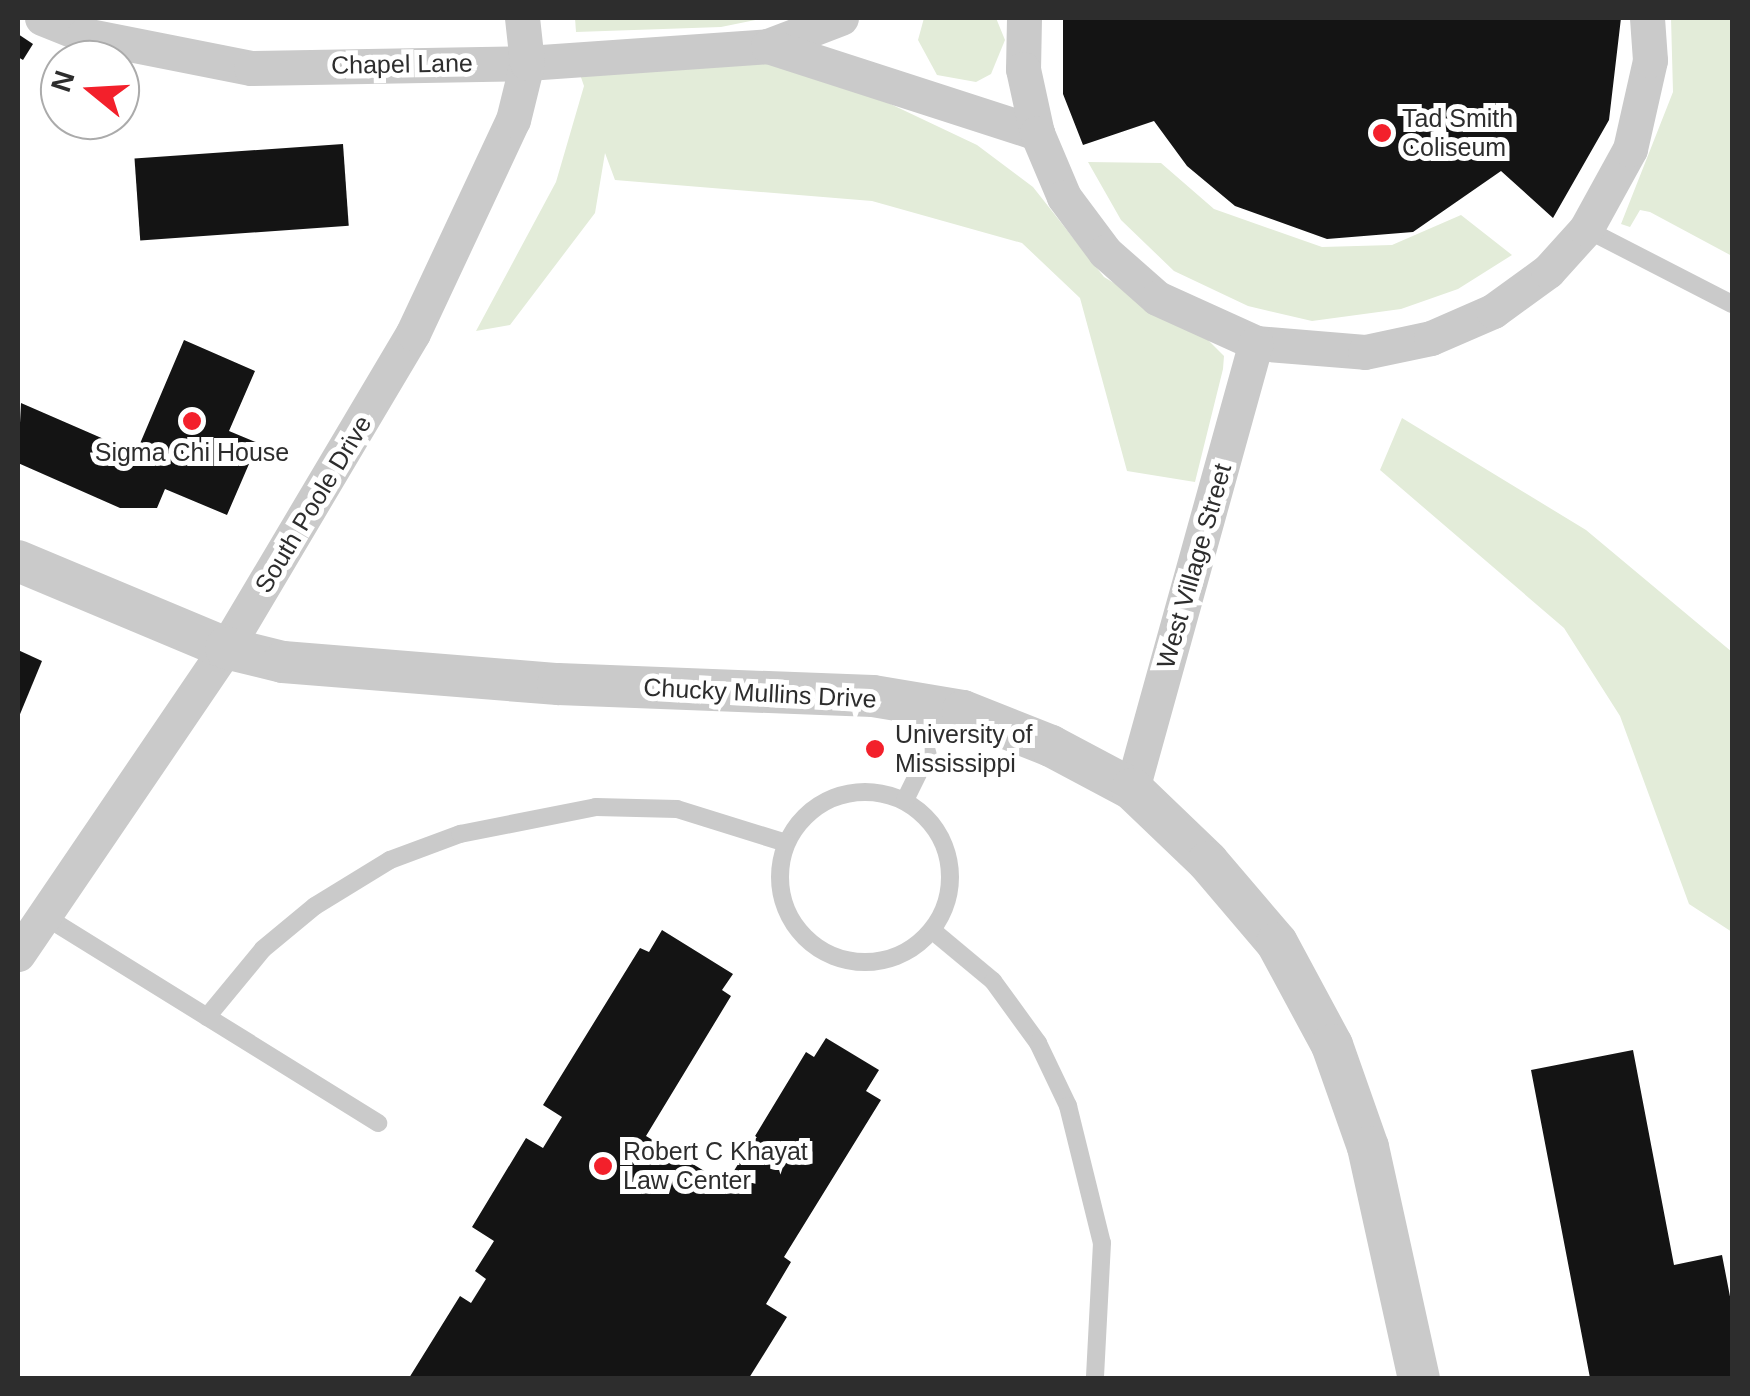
<!DOCTYPE html>
<html>
<head>
<meta charset="utf-8">
<style>
	body { margin:0 }
	#map { position:relative; width:1750px; height:1396px; overflow:hidden; background:#fff; font-family:Arial,sans-serif }
	div>[style] { position:absolute }
	[style*='--x'] { left:calc(var(--x)*1px); top:calc(var(--y)*1px); width:calc(var(--w)*1px); rotate:calc(var(--a)*1deg) }
	.green>* { inset:0; background:#e3ecd9 }
	.building>* { inset:0; background:#141414; transform-origin:0 0 }
	.service>* { height:18px; margin:-9px; padding:0 9px; transform-origin:9px; border-radius:9px; background:#cacaca }
	.service>.ring { margin:-9px; padding:0; box-sizing:content-box; background:none; border:18px solid #cacaca; border-radius:50% }
	.minor>* { height:35px; margin:-17.5px; padding:0 17.5px; transform-origin:17.5px; border-radius:17.5px; background:#cacaca }
	.tertiary>* { height:42px; margin:-21px; padding:0 21px; transform-origin:21px; border-radius:21px; background:#cacaca }
	.dots>* { width:28px; height:28px; translate:-50% -50%; box-sizing:border-box; border:5px solid #fff; border-radius:50% }
	span { translate:-50% -50%; white-space:nowrap; text-align:center; line-height:1.15; -webkit-text-stroke:10px #fff; paint-order:stroke }
	.street-label { font-size:25px; color:#2d2d2d }
	.poi-label { font-size:25px; color:#2d2d2d }
	.left { translate:0 -50%; text-align:left }
	.frame { position:absolute; inset:0; border:20px solid #2d2d2d; pointer-events:none }
	.north { position:absolute; left:40px; top:40px; width:100px; height:100px; box-sizing:border-box; background:#fff; border:2px solid #ababab; border-radius:50%; rotate:288deg; font-size:28px; font-weight:700; line-height:40px; text-align:center; color:#2d2d2d }
	.north::after { content:''; display:block; margin:auto; width:35px; height:45px; background:#f3202b; clip-path:polygon(50% 0,100% 100%,50% 72%,0 100%) }
</style>
</head>
<body>
<div id="map">
	<div class="green">
		<i style="clip-path:polygon(575px 18px,765px 18px,721px 27px,576px 32px)"></i>
		<i style="clip-path:polygon(924px 18px,996px 18px,1005px 40px,991px 74px,976px 82px,937px 75px,918px 40px)"></i>
		<i style="clip-path:polygon(1671px 18px,1732px 18px,1732px 256px,1650px 212px,1640px 210px,1630px 227px,1621px 224px,1673px 92px)"></i>
		<i style="clip-path:polygon(768px 46px,977px 145px,1033px 187px,1104px 277px,1208px 340px,1224px 356px,1223px 369px,1195px 482px,1127px 471px,1080px 298px,1022px 243px,872px 201px,615px 180px,605px 153px,595px 213px,510px 325px,476px 331px,556px 182px,584px 86px,575px 60px)"></i>
		<i style="clip-path:polygon(1088px 162px,1161px 163px,1214px 209px,1322px 247px,1392px 245px,1461px 215px,1512px 255px,1458px 289px,1401px 309px,1312px 321px,1248px 306px,1174px 271px,1121px 220px)"></i>
		<i style="clip-path:polygon(1402px 418px,1586px 530px,1732px 652px,1732px 932px,1689px 904px,1620px 716px,1564px 628px,1380px 470px)"></i>
	</div>
	<div class="building">
		<i style="clip-path:polygon(1063px 18px,1621px 18px,1609px 120px,1553px 218px,1501px 171px,1413px 232px,1327px 239px,1235px 206px,1187px 166px,1154px 121px,1083px 145px,1063px 94px)"></i>
		<i style="clip-path:polygon(18px 34px,33px 44px,23px 60px,18px 57px)"></i>
		<i style="left:343px;top:144px;width:82px;height:209px;rotate:86deg"></i>
		<i style="clip-path:polygon(184px 340px,255px 371px,229px 431px,258px 443px,227px 515px,165px 489px,157px 508px,120px 508px,18px 463px,21px 403px,136px 453px)"></i>
		<i style="clip-path:polygon(18px 650px,42px 661px,18px 719px)"></i>
		<i style="clip-path:polygon(662px 930px,733px 974px,722px 990px,731px 996px,646px 1136px,726px 1184px,806px 1052px,814px 1057px,826px 1038px,879px 1070px,866px 1091px,881px 1100px,784px 1257px,791px 1262px,766px 1304px,787px 1317px,749px 1378px,409px 1378px,460px 1296px,471px 1303px,486px 1279px,475px 1271px,494px 1241px,472px 1227px,526px 1138px,543px 1148px,562px 1117px,543px 1105px,640px 948px,649px 952px)"></i>
		<i style="clip-path:polygon(1633px 1050px,1674px 1265px,1722px 1255px,1732px 1307px,1732px 1378px,1590px 1378px,1531px 1070px)"></i>
	</div>
	<div class="service">
		<i style="--x:1586;--y:229;--w:164;--a:27.2"></i>
		<i class="ring" style="left:780px;top:792px;width:152px;height:152px"></i>
		<i style="--x:905;--y:800;--w:99;--a:-63.7"></i>
		<i style="--x:46;--y:917;--w:391;--a:31.8"></i>
		<i style="--x:933;--y:931;--w:78;--a:39.8"></i>
		<i style="--x:993;--y:981;--w:77;--a:54"></i>
		<i style="--x:1038;--y:1043;--w:70;--a:64.5"></i>
		<i style="--x:1068;--y:1106;--w:141;--a:76.1"></i>
		<i style="--x:1102;--y:1243;--w:135;--a:93"></i>
		<i style="--x:207;--y:1017;--w:88;--a:-50.5"></i>
		<i style="--x:263;--y:949;--w:67;--a:-39.6"></i>
		<i style="--x:315;--y:906;--w:88;--a:-31.5"></i>
		<i style="--x:390;--y:860;--w:75;--a:-20.4"></i>
		<i style="--x:460;--y:834;--w:139;--a:-11.2"></i>
		<i style="--x:596;--y:807;--w:81;--a:1.4"></i>
		<i style="--x:677;--y:809;--w:114;--a:17.3"></i>
	</div>
	<div class="minor">
		<i style="--x:42;--y:18;--w:45;--a:22"></i>
		<i style="--x:84;--y:35;--w:170;--a:11.2"></i>
		<i style="--x:251;--y:68;--w:276;--a:-1"></i>
		<i style="--x:527;--y:63;--w:242;--a:-4"></i>
		<i style="--x:841;--y:18;--w:78;--a:159"></i>
		<i style="--x:768;--y:46;--w:283;--a:17.9"></i>
		<i style="--x:1024;--y:18;--w:51;--a:91.1"></i>
		<i style="--x:1023;--y:69;--w:66;--a:77.7"></i>
		<i style="--x:1037;--y:133;--w:69;--a:67.1"></i>
		<i style="--x:1064;--y:197;--w:69;--a:53.3"></i>
		<i style="--x:1105;--y:252;--w:69;--a:41.5"></i>
		<i style="--x:1157;--y:298;--w:109;--a:24.4"></i>
		<i style="--x:1256;--y:343;--w:109;--a:4.7"></i>
		<i style="--x:1365;--y:352;--w:67;--a:-12"></i>
		<i style="--x:1431;--y:338;--w:68;--a:-23.5"></i>
		<i style="--x:1493;--y:311;--w:68;--a:-36"></i>
		<i style="--x:1548;--y:271;--w:57;--a:-47.9"></i>
		<i style="--x:1586;--y:229;--w:91;--a:-61.2"></i>
		<i style="--x:1630;--y:149;--w:91;--a:-77.3"></i>
		<i style="--x:1650;--y:60;--w:42;--a:-94.1"></i>
		<i style="--x:1132;--y:789;--w:463;--a:-74.5"></i>
		<i style="--x:18;--y:954;--w:370;--a:-55.8"></i>
		<i style="--x:226;--y:648;--w:366;--a:-59.3"></i>
		<i style="--x:413;--y:333;--w:235;--a:-64.9"></i>
		<i style="--x:513;--y:120;--w:59;--a:-76.2"></i>
		<i style="--x:527;--y:63;--w:45;--a:-96.3"></i>
	</div>
	<div class="tertiary">
		<i style="--x:18;--y:561;--w:225;--a:22.7"></i>
		<i style="--x:226;--y:648;--w:59;--a:13.8"></i>
		<i style="--x:283;--y:662;--w:276;--a:4.6"></i>
		<i style="--x:558;--y:684;--w:315;--a:2.2"></i>
		<i style="--x:873;--y:696;--w:91;--a:9.5"></i>
		<i style="--x:963;--y:711;--w:95;--a:21.7"></i>
		<i style="--x:1051;--y:746;--w:92;--a:28"></i>
		<i style="--x:1132;--y:789;--w:105;--a:43.8"></i>
		<i style="--x:1208;--y:862;--w:106;--a:49.6"></i>
		<i style="--x:1277;--y:943;--w:116;--a:61.7"></i>
		<i style="--x:1332;--y:1045;--w:108;--a:70.6"></i>
		<i style="--x:1368;--y:1147;--w:237;--a:77.6"></i>
	</div>
	<div class="dots">
		<i style="left:1382px;top:133px;background:#f3202b"></i>
		<i style="left:192px;top:421px;background:#f3202b"></i>
		<i style="left:875px;top:749px;background:#f3202b"></i>
		<i style="left:603px;top:1166px;background:#f3202b"></i>
	</div>
	<div class="street-label">
		<span style="left:402px;top:64px;rotate:-1deg">Chapel Lane</span>
		<span style="left:313px;top:504px;rotate:-59deg">South Poole Drive</span>
		<span style="left:1194px;top:566px;rotate:-74deg">West Village Street</span>
		<span style="left:760px;top:693px;rotate:3deg">Chucky Mullins Drive</span>
	</div>
	<div class="poi-label">
		<span class="left" style="left:1402px;top:133px">Tad Smith<br>Coliseum</span>
		<span style="left:192px;top:452px">Sigma Chi House</span>
		<span class="left" style="left:895px;top:749px">University of<br>Mississippi</span>
		<span class="left" style="left:623px;top:1166px">Robert C Khayat<br>Law Center</span>
	</div>
	<div class="frame"></div>
	<div class="north">N</div>
</div>
</body>
</html>
